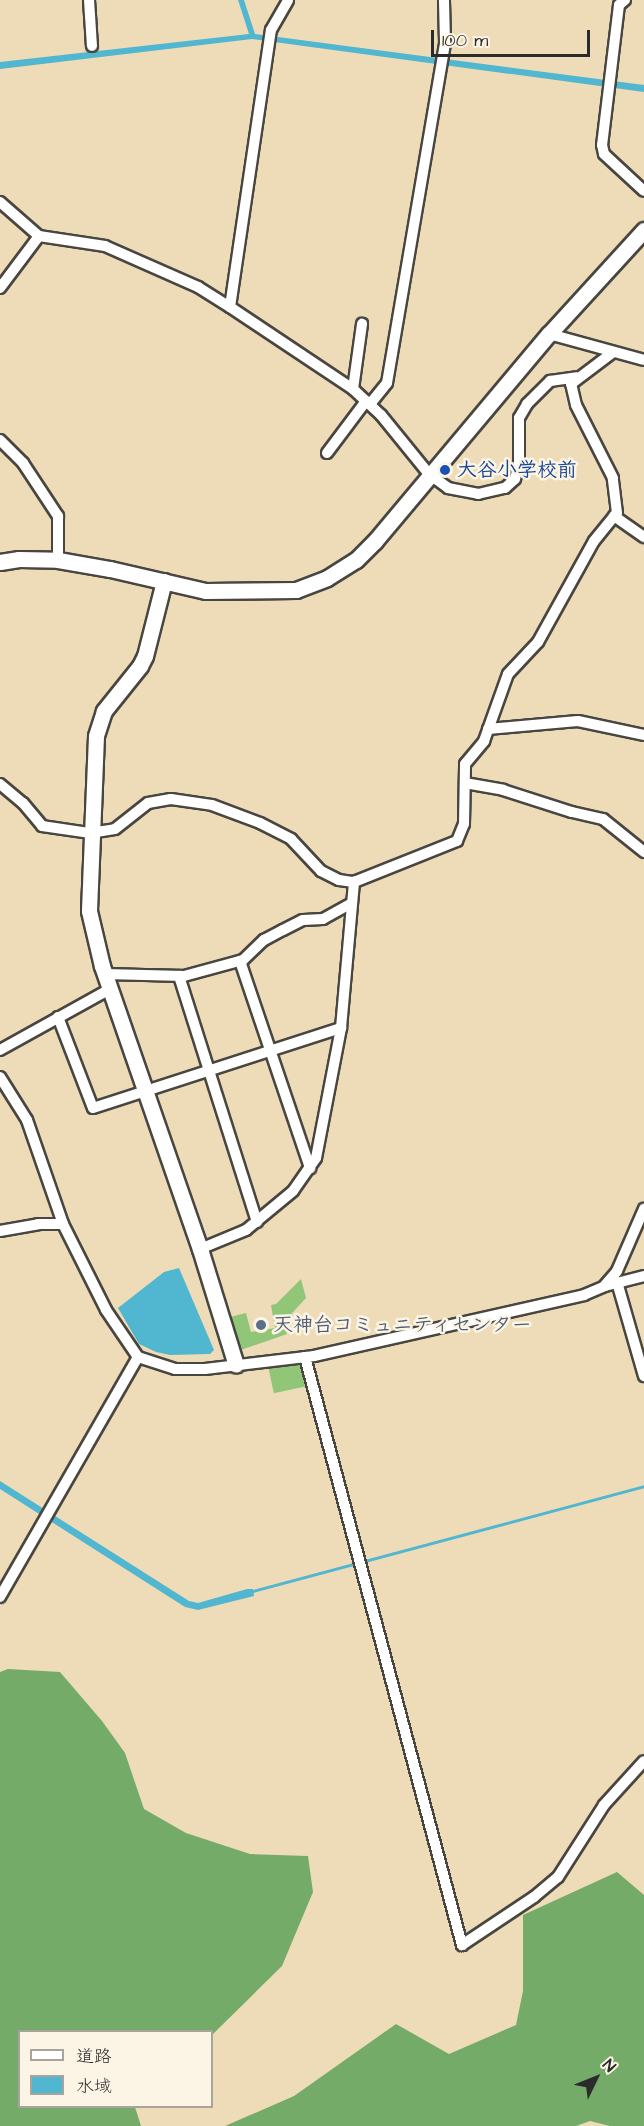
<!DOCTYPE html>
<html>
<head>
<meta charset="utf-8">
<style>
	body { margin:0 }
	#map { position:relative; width:644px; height:2126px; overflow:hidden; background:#eedcb9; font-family:"Architects Daughter","Klee One",sans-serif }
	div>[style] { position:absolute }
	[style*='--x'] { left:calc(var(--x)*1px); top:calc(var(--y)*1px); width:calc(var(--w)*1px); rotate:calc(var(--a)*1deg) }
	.green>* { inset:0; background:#91c678; transform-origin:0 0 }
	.forest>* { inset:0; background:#74ab68 }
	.water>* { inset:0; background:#51b6d0 }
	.stream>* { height:3px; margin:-1.5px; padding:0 1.5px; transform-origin:1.5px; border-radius:1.5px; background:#51b6d0 }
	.roads { filter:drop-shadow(2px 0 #484640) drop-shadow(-2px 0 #484640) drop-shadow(0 2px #484640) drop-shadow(0 -2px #484640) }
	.street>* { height:10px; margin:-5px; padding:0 5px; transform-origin:5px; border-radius:5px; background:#fff }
	.secondary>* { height:15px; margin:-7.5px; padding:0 7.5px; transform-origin:7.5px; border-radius:7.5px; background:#fff }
	.dots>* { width:16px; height:16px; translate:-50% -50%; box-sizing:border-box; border:3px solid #fcf5e5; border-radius:50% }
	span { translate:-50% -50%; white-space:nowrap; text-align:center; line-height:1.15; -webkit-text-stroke:5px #fcf5e5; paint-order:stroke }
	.transit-label { font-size:20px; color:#164399; font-weight:700 }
	.left { translate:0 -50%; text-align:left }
	.service-label { font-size:20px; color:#4e5e75; font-weight:700 }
	.legend { position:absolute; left:18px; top:2030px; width:195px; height:78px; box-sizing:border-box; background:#fcf5e5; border:2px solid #a8a49b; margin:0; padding:8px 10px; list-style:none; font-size:18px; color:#2b2b2b }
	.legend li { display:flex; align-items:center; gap:12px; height:30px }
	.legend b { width:30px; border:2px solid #a8a49b }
	.north { position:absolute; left:566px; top:2048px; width:60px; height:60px; -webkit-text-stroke:4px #fcf5e5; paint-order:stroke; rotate:47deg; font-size:16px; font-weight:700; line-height:24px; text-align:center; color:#2b2b2b }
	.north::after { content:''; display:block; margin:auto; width:21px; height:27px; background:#2b2b2b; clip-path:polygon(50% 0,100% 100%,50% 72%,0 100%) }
	.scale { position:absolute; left:431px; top:30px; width:159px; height:27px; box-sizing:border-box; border:3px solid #2b2b2b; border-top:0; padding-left:8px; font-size:18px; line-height:21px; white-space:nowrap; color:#2b2b2b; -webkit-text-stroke:4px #fcf5e5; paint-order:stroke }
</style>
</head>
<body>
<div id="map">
	<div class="green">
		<i style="clip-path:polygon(301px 1279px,306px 1298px,284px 1322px,287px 1334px,232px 1353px,222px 1319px,246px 1313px,251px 1332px,275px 1328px,271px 1305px,276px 1304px)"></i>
		<i style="left:305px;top:1357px;width:29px;height:38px;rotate:78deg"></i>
	</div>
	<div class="forest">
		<i style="clip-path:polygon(8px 1669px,60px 1672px,102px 1721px,125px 1753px,144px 1809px,186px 1833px,250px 1854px,308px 1856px,313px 1892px,282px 1966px,212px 2035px,212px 2032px,20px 2032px,20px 2106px,135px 2107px,141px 2126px,0 2126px,0 1672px)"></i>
		<i style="clip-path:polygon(617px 1872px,644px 1895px,644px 2126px,610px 2126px,590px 2121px,576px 2126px,225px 2126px,294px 2096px,396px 2024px,449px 2054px,516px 2025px,523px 1991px,523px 1915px)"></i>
	</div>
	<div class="water">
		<i style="clip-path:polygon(238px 0,244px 0,255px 34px,644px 85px,644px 92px,252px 39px,0 69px,0 62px,249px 34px)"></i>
		<i style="clip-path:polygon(179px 1268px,214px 1350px,210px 1354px,170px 1355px,156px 1352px,139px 1344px,118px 1308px,164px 1272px)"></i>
		<i style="clip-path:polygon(0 1481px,189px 1601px,198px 1603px,247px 1589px,253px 1589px,254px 1596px,198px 1610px,185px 1607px,0 1489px)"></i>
	</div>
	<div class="stream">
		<i style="--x:249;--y:1592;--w:409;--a:-15"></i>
	</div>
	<div class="roads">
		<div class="street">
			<i style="--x:89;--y:0;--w:46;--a:86.3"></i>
			<i style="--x:625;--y:0;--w:8;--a:140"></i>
			<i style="--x:619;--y:5;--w:141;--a:96.9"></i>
			<i style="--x:602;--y:145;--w:9;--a:77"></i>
			<i style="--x:604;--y:154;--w:54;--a:42.8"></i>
			<i style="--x:0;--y:202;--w:52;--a:41.1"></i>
			<i style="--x:39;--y:236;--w:67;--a:8.6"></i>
			<i style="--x:105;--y:246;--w:102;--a:23.8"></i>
			<i style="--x:198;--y:287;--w:38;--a:32"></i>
			<i style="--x:230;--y:307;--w:148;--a:33.7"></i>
			<i style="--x:353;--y:389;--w:38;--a:43"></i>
			<i style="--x:381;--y:415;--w:76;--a:50.9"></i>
			<i style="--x:429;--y:474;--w:24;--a:36"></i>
			<i style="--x:448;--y:488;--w:31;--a:11"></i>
			<i style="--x:478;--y:494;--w:28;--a:-13"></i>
			<i style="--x:505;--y:488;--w:13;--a:-42"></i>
			<i style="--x:515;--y:479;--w:16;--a:-76"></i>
			<i style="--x:519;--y:463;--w:45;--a:-90"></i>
			<i style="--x:519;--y:418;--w:16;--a:-60"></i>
			<i style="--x:527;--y:404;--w:33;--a:-45"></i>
			<i style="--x:550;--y:381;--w:27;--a:-8"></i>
			<i style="--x:0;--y:288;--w:65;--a:-53.1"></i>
			<i style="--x:230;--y:307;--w:280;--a:-81.6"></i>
			<i style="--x:271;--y:30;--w:34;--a:-60"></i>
			<i style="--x:549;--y:334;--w:98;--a:15.3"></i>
			<i style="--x:353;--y:389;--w:66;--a:-82.1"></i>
			<i style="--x:370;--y:404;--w:27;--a:-51"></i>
			<i style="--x:387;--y:383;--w:346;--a:-80.3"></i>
			<i style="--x:445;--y:42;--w:42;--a:-91.4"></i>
			<i style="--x:0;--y:440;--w:33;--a:45"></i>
			<i style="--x:23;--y:463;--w:64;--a:56.6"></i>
			<i style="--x:58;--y:516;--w:44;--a:90"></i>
			<i style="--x:327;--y:453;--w:65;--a:-53.1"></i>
			<i style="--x:614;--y:516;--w:37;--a:35"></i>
			<i style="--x:488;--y:729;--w:90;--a:-5.1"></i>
			<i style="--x:578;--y:721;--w:67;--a:12"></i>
			<i style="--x:465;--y:783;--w:39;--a:10"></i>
			<i style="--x:503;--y:790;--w:72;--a:17.7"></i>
			<i style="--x:572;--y:812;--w:32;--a:13"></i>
			<i style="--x:603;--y:819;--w:53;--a:38.8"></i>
			<i style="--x:0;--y:784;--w:30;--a:40"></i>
			<i style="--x:23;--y:803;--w:30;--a:50"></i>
			<i style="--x:42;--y:826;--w:49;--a:8.3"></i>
			<i style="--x:90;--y:833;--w:25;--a:-9"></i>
			<i style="--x:115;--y:829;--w:42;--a:-38.2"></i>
			<i style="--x:148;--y:803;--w:23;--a:-10"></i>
			<i style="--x:171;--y:799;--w:41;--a:8.3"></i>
			<i style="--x:212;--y:805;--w:51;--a:20.6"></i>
			<i style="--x:260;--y:823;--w:35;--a:27"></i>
			<i style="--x:291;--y:839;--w:44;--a:46.8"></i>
			<i style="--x:321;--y:871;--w:20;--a:27"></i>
			<i style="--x:339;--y:880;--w:15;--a:8"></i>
			<i style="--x:354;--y:882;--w:111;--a:-21.7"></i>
			<i style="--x:457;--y:841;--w:18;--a:-68"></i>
			<i style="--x:464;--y:824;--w:60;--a:-89"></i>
			<i style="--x:465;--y:764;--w:30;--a:-50"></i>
			<i style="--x:484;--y:741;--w:71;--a:-70.3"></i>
			<i style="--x:508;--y:674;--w:44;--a:-46.8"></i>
			<i style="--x:538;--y:642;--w:115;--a:-61"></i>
			<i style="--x:594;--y:541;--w:36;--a:-51"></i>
			<i style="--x:617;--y:513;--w:35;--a:-97"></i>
			<i style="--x:613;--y:478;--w:82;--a:-116.9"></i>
			<i style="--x:576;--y:405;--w:22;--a:-103"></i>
			<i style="--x:571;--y:384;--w:51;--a:-37.1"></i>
			<i style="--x:240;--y:961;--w:219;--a:71.3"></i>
			<i style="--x:105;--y:974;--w:79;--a:1.5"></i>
			<i style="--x:184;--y:976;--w:61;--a:-15.2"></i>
			<i style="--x:243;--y:960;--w:29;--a:-44"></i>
			<i style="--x:264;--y:940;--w:21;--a:-28"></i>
			<i style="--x:283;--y:930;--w:22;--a:-27"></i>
			<i style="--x:303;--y:920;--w:20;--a:-3"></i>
			<i style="--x:323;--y:919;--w:33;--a:-29"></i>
			<i style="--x:179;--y:976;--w:258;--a:72.4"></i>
			<i style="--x:58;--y:1017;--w:97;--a:69"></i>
			<i style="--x:93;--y:1108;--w:261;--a:-17.9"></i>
			<i style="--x:0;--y:1050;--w:126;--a:-29"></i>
			<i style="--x:0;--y:1077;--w:51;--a:57.9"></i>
			<i style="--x:27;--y:1120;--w:110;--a:70.9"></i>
			<i style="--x:63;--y:1224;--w:96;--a:63.4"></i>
			<i style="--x:106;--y:1310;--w:57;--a:55.8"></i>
			<i style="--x:138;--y:1357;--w:39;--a:18"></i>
			<i style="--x:175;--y:1369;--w:30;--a:0"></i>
			<i style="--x:205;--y:1369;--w:110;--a:-6.8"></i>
			<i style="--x:314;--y:1356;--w:277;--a:-12.7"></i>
			<i style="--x:584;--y:1295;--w:23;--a:-23"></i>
			<i style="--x:605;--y:1286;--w:40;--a:-14.4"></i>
			<i style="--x:0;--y:1231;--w:39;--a:-10"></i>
			<i style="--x:38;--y:1224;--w:25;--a:0"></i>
			<i style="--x:200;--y:1249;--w:50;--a:-22.4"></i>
			<i style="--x:246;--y:1230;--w:61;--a:-39.7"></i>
			<i style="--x:293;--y:1191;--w:40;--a:-55.1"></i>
			<i style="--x:316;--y:1158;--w:132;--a:-79.1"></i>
			<i style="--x:341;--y:1028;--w:147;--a:-84.9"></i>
			<i style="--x:617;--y:1282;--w:98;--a:74"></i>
			<i style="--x:605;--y:1285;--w:18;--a:-49"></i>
			<i style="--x:617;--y:1271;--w:68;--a:-66.5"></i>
			<i style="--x:305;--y:1357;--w:609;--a:75.05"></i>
			<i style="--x:462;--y:1945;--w:87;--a:-33.7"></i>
			<i style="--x:534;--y:1897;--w:31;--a:-40"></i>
			<i style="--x:558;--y:1877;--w:85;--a:-57.4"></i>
			<i style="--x:604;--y:1805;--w:59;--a:-47.7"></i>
			<i style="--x:0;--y:1597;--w:277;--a:-60.1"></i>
		</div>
		<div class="secondary">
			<i style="--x:0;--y:562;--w:19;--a:-9"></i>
			<i style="--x:19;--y:559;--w:39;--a:1"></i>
			<i style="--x:58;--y:560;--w:53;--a:9.8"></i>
			<i style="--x:110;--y:569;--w:98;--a:13"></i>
			<i style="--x:205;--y:591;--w:91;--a:-0.6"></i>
			<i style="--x:296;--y:590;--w:33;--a:-21"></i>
			<i style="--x:327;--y:578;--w:34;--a:-32"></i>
			<i style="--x:356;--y:560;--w:27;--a:-45"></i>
			<i style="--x:375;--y:541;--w:270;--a:-50"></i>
			<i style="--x:549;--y:334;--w:141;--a:-47.6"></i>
			<i style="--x:164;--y:581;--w:77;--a:104.2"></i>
			<i style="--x:145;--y:656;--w:11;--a:117"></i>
			<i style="--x:140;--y:666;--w:58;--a:128.7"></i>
			<i style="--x:104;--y:711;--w:26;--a:108"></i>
			<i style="--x:96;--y:736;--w:175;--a:92.3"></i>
			<i style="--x:89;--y:911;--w:57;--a:76.7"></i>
			<i style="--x:102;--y:966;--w:299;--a:70.9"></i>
			<i style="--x:200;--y:1249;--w:121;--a:72.8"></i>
		</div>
	</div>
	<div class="dots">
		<i style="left:445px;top:470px;background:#1a4fb4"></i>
		<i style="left:261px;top:1325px;background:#5c6f8a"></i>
	</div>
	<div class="transit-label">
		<span class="left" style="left:457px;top:470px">大谷小学校前</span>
	</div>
	<div class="service-label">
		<span class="left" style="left:273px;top:1325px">天神台コミュニティセンター</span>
	</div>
	<ul class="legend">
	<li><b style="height:8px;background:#fff"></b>道路</li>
	<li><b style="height:16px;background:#51b6d0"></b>水域</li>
	</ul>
	<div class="north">N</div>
	<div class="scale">100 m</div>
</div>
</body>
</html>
